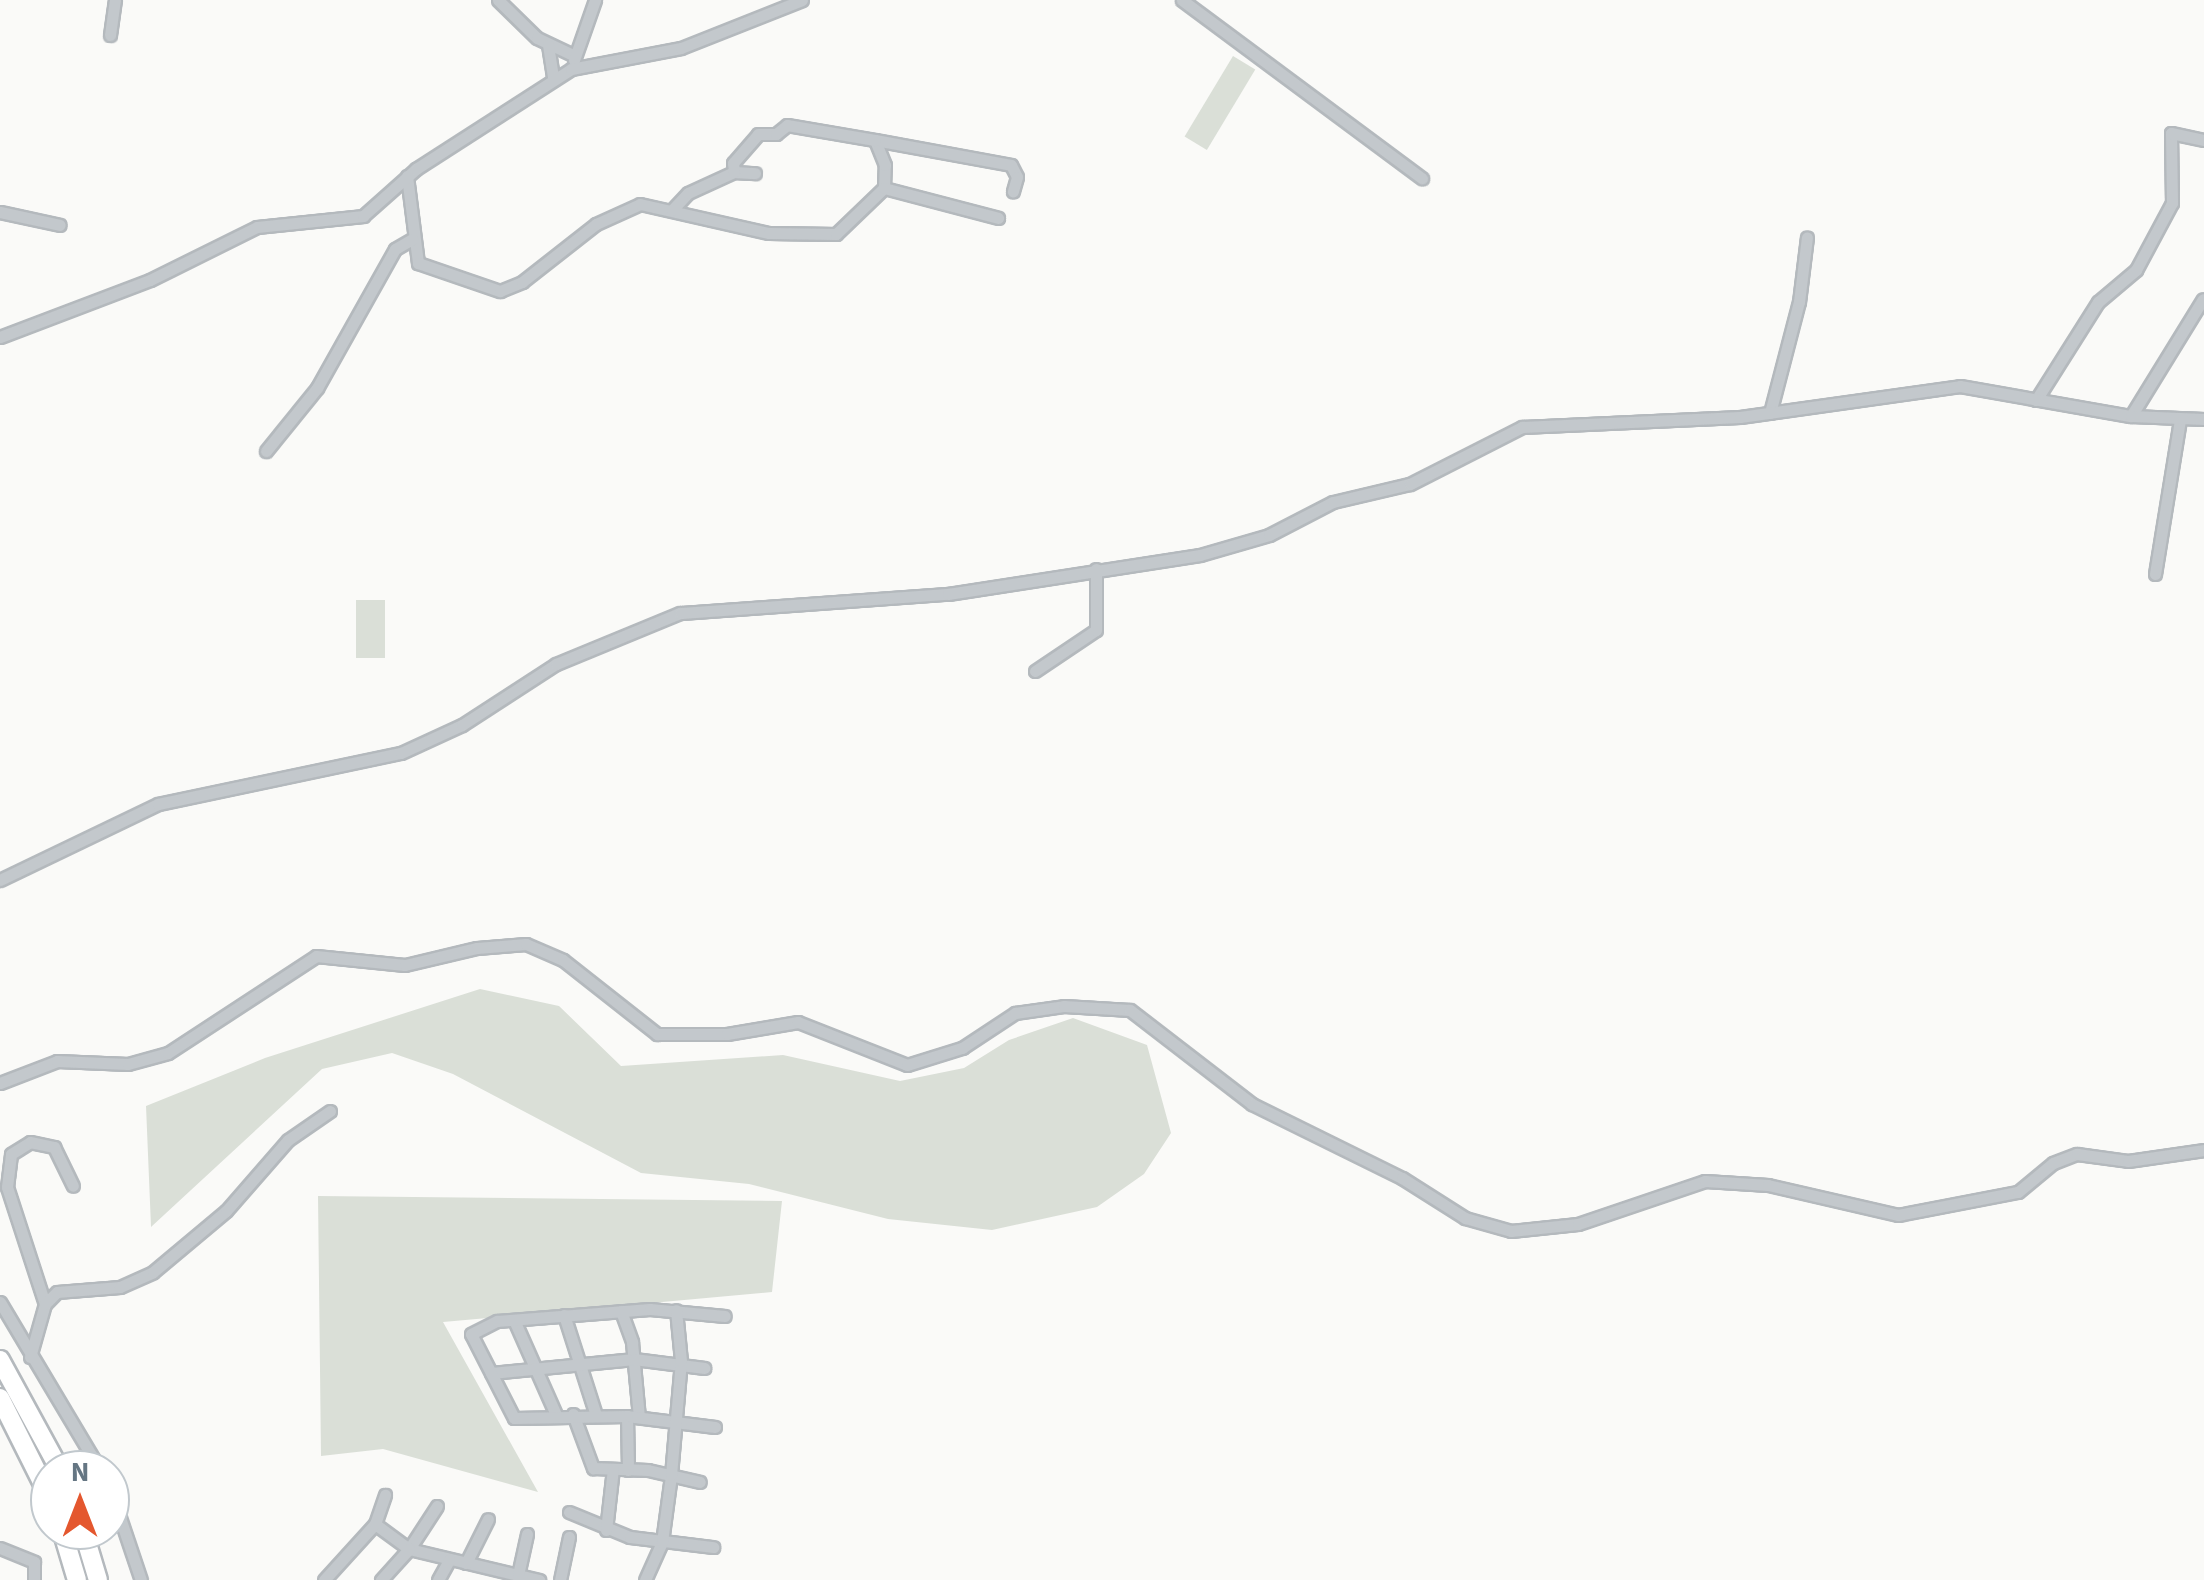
<!DOCTYPE html>
<html>
<head>
<meta charset="utf-8">
<style>
	body { margin:0 }
	#map { position:relative; width:2204px; height:1580px; overflow:hidden; background:#fafaf8; font-family:"Source Sans 3",sans-serif }
	div>[style] { position:absolute }
	[style*='--x'] { left:calc(var(--x)*1px); top:calc(var(--y)*1px); width:calc(var(--w)*1px); rotate:calc(var(--a)*1deg) }
	.green>* { inset:0; background:#dadfd7; transform-origin:0 0 }
	.roads { filter:drop-shadow(2px 0 #b4b9bd) drop-shadow(-2px 0 #b4b9bd) drop-shadow(0 2px #b4b9bd) drop-shadow(0 -2px #b4b9bd) }
	.minor>* { height:11px; margin:-5.5px; padding:0 5.5px; transform-origin:5.5px; border-radius:5.5px; background:#c3c8cc }
	.highway>* { height:18px; margin:-9px; padding:0 9px; transform-origin:9px; border-radius:9px; background:#fff }
	span { translate:-50% -50%; white-space:nowrap; text-align:center; line-height:1.15; -webkit-text-stroke:10px #fff; paint-order:stroke }
	.north { position:absolute; left:30px; top:1450px; width:100px; height:100px; box-sizing:border-box; background:#fff; border:2px solid #c1c8cd; border-radius:50%; rotate:0deg; font-size:28px; font-weight:700; line-height:40px; text-align:center; color:#657683 }
	.north::after { content:''; display:block; margin:auto; width:35px; height:45px; background:#e4572e; clip-path:polygon(50% 0,100% 100%,50% 72%,0 100%) }
</style>
</head>
<body>
<div id="map">
	<div class="green">
		<i style="left:1233px;top:56px;width:26px;height:94px;rotate:31deg"></i>
		<i style="left:356px;top:600px;width:29px;height:58px"></i>
		<i style="clip-path:polygon(480px 989px,559px 1006px,621px 1066px,783px 1055px,900px 1081px,964px 1068px,1009px 1040px,1073px 1018px,1147px 1045px,1171px 1133px,1144px 1174px,1097px 1207px,992px 1230px,888px 1219px,749px 1184px,641px 1173px,453px 1074px,392px 1053px,322px 1069px,151px 1227px,146px 1106px,265px 1058px)"></i>
		<i style="clip-path:polygon(318px 1196px,782px 1201px,772px 1292px,443px 1322px,538px 1492px,383px 1449px,321px 1456px)"></i>
	</div>
	<div class="roads">
		<div class="minor">
			<i style="--x:498;--y:0;--w:54;--a:44.3"></i>
			<i style="--x:537;--y:38;--w:42;--a:25.3"></i>
			<i style="--x:1182;--y:0;--w:299;--a:36.6"></i>
			<i style="--x:110;--y:35;--w:35;--a:-82"></i>
			<i style="--x:548;--y:45;--w:33;--a:81"></i>
			<i style="--x:574;--y:60;--w:64;--a:-70.7"></i>
			<i style="--x:734;--y:172;--w:21;--a:3"></i>
			<i style="--x:407;--y:176;--w:88;--a:82.8"></i>
			<i style="--x:418;--y:263;--w:87;--a:18.9"></i>
			<i style="--x:500;--y:291;--w:24;--a:-22"></i>
			<i style="--x:522;--y:282;--w:94;--a:-38.1"></i>
			<i style="--x:596;--y:224;--w:48;--a:-24.4"></i>
			<i style="--x:640;--y:204;--w:132;--a:12.7"></i>
			<i style="--x:769;--y:233;--w:67;--a:0.9"></i>
			<i style="--x:836;--y:234;--w:66;--a:-43.8"></i>
			<i style="--x:884;--y:188;--w:23;--a:-88"></i>
			<i style="--x:885;--y:165;--w:27;--a:-112"></i>
			<i style="--x:875;--y:140;--w:138;--a:10.4"></i>
			<i style="--x:1011;--y:165;--w:13;--a:63"></i>
			<i style="--x:1017;--y:177;--w:15;--a:106"></i>
			<i style="--x:884;--y:188;--w:118;--a:14.7"></i>
			<i style="--x:672;--y:210;--w:23;--a:-47"></i>
			<i style="--x:688;--y:193;--w:51;--a:-24.5"></i>
			<i style="--x:734;--y:172;--w:9;--a:-96"></i>
			<i style="--x:733;--y:163;--w:38;--a:-49"></i>
			<i style="--x:758;--y:134;--w:18;--a:0"></i>
			<i style="--x:776;--y:134;--w:14;--a:-39"></i>
			<i style="--x:787;--y:125;--w:89;--a:9.7"></i>
			<i style="--x:0;--y:212;--w:61;--a:12.2"></i>
			<i style="--x:0;--y:337;--w:160;--a:-20.8"></i>
			<i style="--x:150;--y:280;--w:119;--a:-26.4"></i>
			<i style="--x:257;--y:227;--w:107;--a:-5.9"></i>
			<i style="--x:363;--y:216;--w:71;--a:-41.6"></i>
			<i style="--x:416;--y:169;--w:184;--a:-32.8"></i>
			<i style="--x:571;--y:69;--w:112;--a:-10.8"></i>
			<i style="--x:681;--y:48;--w:130;--a:-21.6"></i>
			<i style="--x:2036;--y:400;--w:116;--a:-57.7"></i>
			<i style="--x:2098;--y:302;--w:50;--a:-40.1"></i>
			<i style="--x:2136;--y:270;--w:76;--a:-61.8"></i>
			<i style="--x:2172;--y:203;--w:70;--a:-90.8"></i>
			<i style="--x:2171;--y:133;--w:34;--a:12"></i>
			<i style="--x:1770;--y:413;--w:115;--a:-75.4"></i>
			<i style="--x:1799;--y:302;--w:65;--a:-83"></i>
			<i style="--x:2131;--y:416;--w:137;--a:-58.4"></i>
			<i style="--x:266;--y:451;--w:81;--a:-51"></i>
			<i style="--x:317;--y:388;--w:159;--a:-60.7"></i>
			<i style="--x:395;--y:249;--w:20;--a:-30"></i>
			<i style="--x:2155;--y:574;--w:157;--a:-80.8"></i>
			<i style="--x:1035;--y:671;--w:73;--a:-33.9"></i>
			<i style="--x:1096;--y:630;--w:61;--a:-90"></i>
			<i style="--x:0;--y:880;--w:175;--a:-25.7"></i>
			<i style="--x:158;--y:804;--w:248;--a:-11.9"></i>
			<i style="--x:401;--y:753;--w:67;--a:-24.7"></i>
			<i style="--x:462;--y:725;--w:112;--a:-33"></i>
			<i style="--x:556;--y:664;--w:134;--a:-22.4"></i>
			<i style="--x:680;--y:613;--w:269;--a:-4.1"></i>
			<i style="--x:948;--y:594;--w:255;--a:-8.8"></i>
			<i style="--x:1200;--y:555;--w:72;--a:-16.2"></i>
			<i style="--x:1269;--y:535;--w:72;--a:-27.3"></i>
			<i style="--x:1333;--y:502;--w:79;--a:-13.2"></i>
			<i style="--x:1410;--y:484;--w:126;--a:-27"></i>
			<i style="--x:1522;--y:427;--w:218;--a:-2.6"></i>
			<i style="--x:1740;--y:417;--w:222;--a:-8"></i>
			<i style="--x:1960;--y:386;--w:174;--a:10"></i>
			<i style="--x:2131;--y:416;--w:73;--a:2.4"></i>
			<i style="--x:0;--y:1083;--w:61;--a:-21.1"></i>
			<i style="--x:57;--y:1061;--w:71;--a:2.4"></i>
			<i style="--x:128;--y:1064;--w:41;--a:-15.4"></i>
			<i style="--x:168;--y:1053;--w:177;--a:-33.2"></i>
			<i style="--x:316;--y:956;--w:89;--a:5.8"></i>
			<i style="--x:405;--y:965;--w:74;--a:-13.3"></i>
			<i style="--x:477;--y:948;--w:49;--a:-4.7"></i>
			<i style="--x:526;--y:944;--w:40;--a:23.4"></i>
			<i style="--x:563;--y:960;--w:120;--a:38.2"></i>
			<i style="--x:657;--y:1034;--w:70;--a:0"></i>
			<i style="--x:727;--y:1034;--w:72;--a:-9.6"></i>
			<i style="--x:798;--y:1022;--w:117;--a:21.5"></i>
			<i style="--x:907;--y:1065;--w:58;--a:-17.2"></i>
			<i style="--x:962;--y:1048;--w:64;--a:-33.4"></i>
			<i style="--x:1015;--y:1013;--w:49;--a:-8.1"></i>
			<i style="--x:1064;--y:1006;--w:66;--a:3.5"></i>
			<i style="--x:1130;--y:1010;--w:154;--a:37.6"></i>
			<i style="--x:1252;--y:1104;--w:167;--a:26.3"></i>
			<i style="--x:1402;--y:1178;--w:75;--a:32.4"></i>
			<i style="--x:1465;--y:1218;--w:48;--a:15.8"></i>
			<i style="--x:1511;--y:1231;--w:67;--a:-6"></i>
			<i style="--x:1578;--y:1224;--w:134;--a:-18.7"></i>
			<i style="--x:1705;--y:1181;--w:63;--a:3.6"></i>
			<i style="--x:1768;--y:1185;--w:133;--a:13"></i>
			<i style="--x:1898;--y:1215;--w:122;--a:-10.9"></i>
			<i style="--x:2018;--y:1192;--w:45;--a:-39.6"></i>
			<i style="--x:2053;--y:1163;--w:26;--a:-21"></i>
			<i style="--x:2077;--y:1154;--w:51;--a:7.8"></i>
			<i style="--x:2128;--y:1161;--w:77;--a:-8.2"></i>
			<i style="--x:0;--y:1302;--w:196;--a:59.2"></i>
			<i style="--x:45;--y:1304;--w:123;--a:-108"></i>
			<i style="--x:7;--y:1187;--w:33;--a:-83"></i>
			<i style="--x:11;--y:1154;--w:22;--a:-32"></i>
			<i style="--x:30;--y:1142;--w:25;--a:12"></i>
			<i style="--x:54;--y:1147;--w:43;--a:64"></i>
			<i style="--x:621;--y:1311;--w:33;--a:70"></i>
			<i style="--x:632;--y:1342;--w:75;--a:84.7"></i>
			<i style="--x:564;--y:1315;--w:105;--a:72.3"></i>
			<i style="--x:514;--y:1320;--w:104;--a:66.1"></i>
			<i style="--x:30;--y:1357;--w:55;--a:-74.2"></i>
			<i style="--x:45;--y:1304;--w:17;--a:-45"></i>
			<i style="--x:57;--y:1292;--w:63;--a:-4.5"></i>
			<i style="--x:120;--y:1287;--w:36;--a:-24"></i>
			<i style="--x:153;--y:1272;--w:95;--a:-39.9"></i>
			<i style="--x:226;--y:1211;--w:94;--a:-48.9"></i>
			<i style="--x:288;--y:1140;--w:51;--a:-34.6"></i>
			<i style="--x:491;--y:1373;--w:144;--a:-5.6"></i>
			<i style="--x:634;--y:1359;--w:71;--a:7.3"></i>
			<i style="--x:573;--y:1414;--w:58;--a:69.7"></i>
			<i style="--x:593;--y:1468;--w:55;--a:2.1"></i>
			<i style="--x:648;--y:1470;--w:53;--a:13"></i>
			<i style="--x:627;--y:1416;--w:54;--a:88.9"></i>
			<i style="--x:715;--y:1427;--w:89;--a:-172.9"></i>
			<i style="--x:627;--y:1416;--w:113;--a:179"></i>
			<i style="--x:514;--y:1418;--w:94;--a:-117.1"></i>
			<i style="--x:471;--y:1334;--w:29;--a:-27"></i>
			<i style="--x:497;--y:1321;--w:153;--a:-4.5"></i>
			<i style="--x:650;--y:1309;--w:75;--a:5.3"></i>
			<i style="--x:110;--y:1488;--w:97;--a:71.4"></i>
			<i style="--x:437;--y:1506;--w:51;--a:123.1"></i>
			<i style="--x:409;--y:1549;--w:134;--a:13.4"></i>
			<i style="--x:569;--y:1512;--w:66;--a:22.3"></i>
			<i style="--x:630;--y:1537;--w:84;--a:6.9"></i>
			<i style="--x:375;--y:1524;--w:42;--a:36.3"></i>
			<i style="--x:409;--y:1549;--w:42;--a:132.1"></i>
			<i style="--x:606;--y:1530;--w:61;--a:-83.5"></i>
			<i style="--x:0;--y:1548;--w:37;--a:22"></i>
			<i style="--x:34;--y:1562;--w:18;--a:90"></i>
			<i style="--x:466;--y:1563;--w:49;--a:-63.4"></i>
			<i style="--x:518;--y:1575;--w:42;--a:-77.6"></i>
			<i style="--x:324;--y:1580;--w:76;--a:-47.7"></i>
			<i style="--x:375;--y:1524;--w:31;--a:-71"></i>
			<i style="--x:438;--y:1580;--w:23;--a:-61"></i>
			<i style="--x:560;--y:1580;--w:44;--a:-78.2"></i>
			<i style="--x:645;--y:1580;--w:42;--a:-65.9"></i>
			<i style="--x:662;--y:1542;--w:68;--a:-82.3"></i>
			<i style="--x:671;--y:1475;--w:114;--a:-85"></i>
			<i style="--x:681;--y:1361;--w:51;--a:-95.6"></i>
		</div>
		<div class="highway">
			<i style="--x:0;--y:1360;--w:125;--a:61.4"></i>
			<i style="--x:0;--y:1398;--w:112;--a:63.4"></i>
			<i style="--x:62;--y:1530;--w:52;--a:73.3"></i>
			<i style="--x:83;--y:1530;--w:52;--a:73.3"></i>
		</div>
	</div>
	<div class="north">N</div>
</div>
</body>
</html>
